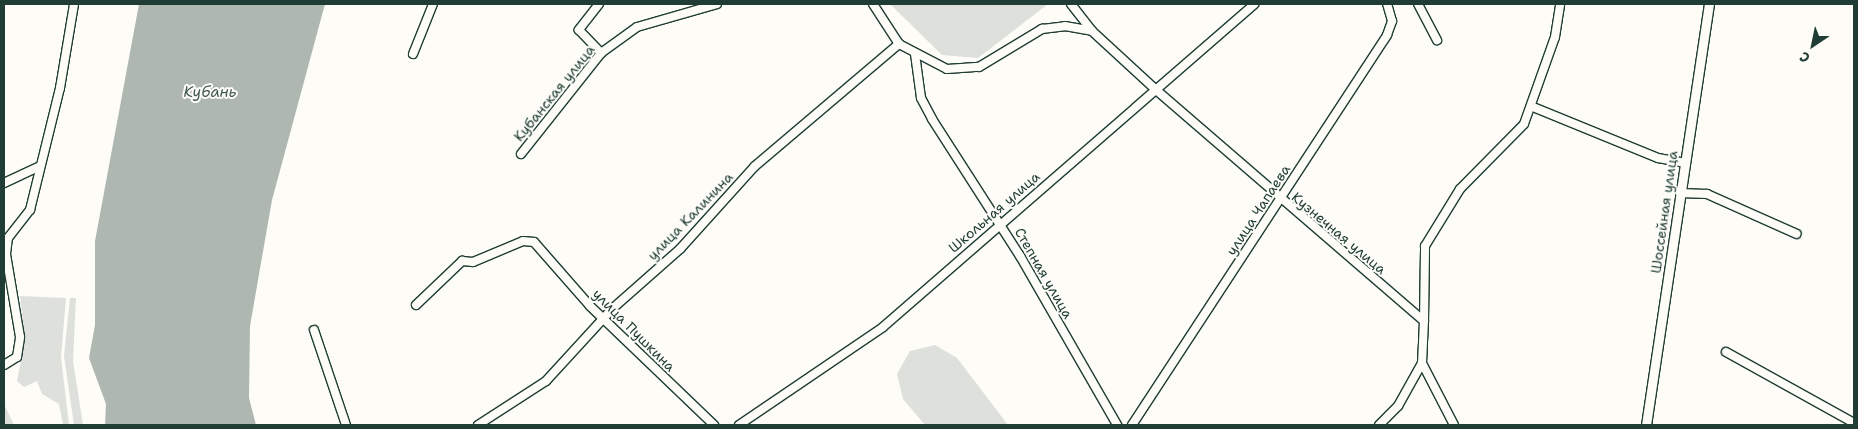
<!DOCTYPE html>
<html>
<head>
<meta charset="utf-8">
<style>
	body { margin:0 }
	#map { position:relative; width:1858px; height:429px; overflow:hidden; background:#fdfcf7; font-family:"Shantell Sans",sans-serif }
	div>[style] { position:absolute }
	[style*='--x'] { left:calc(var(--x)*1px); top:calc(var(--y)*1px); width:calc(var(--w)*1px); rotate:calc(var(--a)*1deg) }
	.green>* { inset:0; background:#dde0db }
	.water>* { inset:0; background:#aeb8b1 }
	.roads { filter:drop-shadow(1px 0 #1f3d34) drop-shadow(-1px 0 #1f3d34) drop-shadow(0 1px #1f3d34) drop-shadow(0 -1px #1f3d34) }
	.minor>* { height:8px; margin:-4px; padding:0 4px; transform-origin:4px; border-radius:4px; background:#fdfcf7 }
	.tertiary>* { height:9px; margin:-4.5px; padding:0 4.5px; transform-origin:4.5px; border-radius:4.5px; background:#fdfcf7 }
	span { translate:-50% -50%; white-space:nowrap; text-align:center; line-height:1.15; -webkit-text-stroke:4px #fdfcf7; paint-order:stroke }
	.street-label { font-size:14px; color:#1f3d34 }
	.water-label { font-size:15px; color:#435c53; font-style:italic }
	.frame { position:absolute; inset:0; border:5px solid #1f3d34; pointer-events:none }
	.north { position:absolute; left:1788px; top:20px; width:50px; height:50px; -webkit-text-stroke:4px #fdfcf7; paint-order:stroke; rotate:214deg; font-size:14px; font-weight:700; line-height:20px; text-align:center; color:#1f3d34 }
	.north::after { content:''; display:block; margin:auto; width:18px; height:22px; background:#1f3d34; clip-path:polygon(50% 0,100% 100%,50% 72%,0 100%) }
</style>
</head>
<body>
<div id="map">
	<div class="green">
		<i style="clip-path:polygon(890px 4px,1048px 4px,978px 58px,942px 55px)"></i>
		<i style="clip-path:polygon(20px 296px,66px 298px,61px 357px,69px 425px,63px 425px,59px 404px,42px 394px,37px 381px,24px 387px,17px 381px,25px 340px)"></i>
		<i style="clip-path:polygon(70px 298px,76px 298px,73px 361px,83px 425px,74px 425px,64px 356px)"></i>
		<i style="clip-path:polygon(935px 345px,957px 358px,1008px 425px,925px 425px,903px 399px,897px 374px,910px 351px)"></i>
		<i style="clip-path:polygon(4px 398px,5px 406px,14px 425px,4px 425px)"></i>
	</div>
	<div class="water">
		<i style="clip-path:polygon(139px 4px,325px 4px,272px 200px,250px 326px,249px 398px,256px 425px,105px 425px,106px 404px,89px 358px,95px 325px,95px 241px)"></i>
	</div>
	<div class="roads">
		<div class="minor">
			<i style="--x:599;--y:4;--w:33;--a:128"></i>
			<i style="--x:579;--y:30;--w:32;--a:46"></i>
			<i style="--x:873;--y:4;--w:48;--a:57"></i>
			<i style="--x:899;--y:44;--w:54;--a:27.5"></i>
			<i style="--x:947;--y:69;--w:32;--a:-4"></i>
			<i style="--x:979;--y:67;--w:74;--a:-31.1"></i>
			<i style="--x:1042;--y:29;--w:23;--a:-7"></i>
			<i style="--x:1065;--y:26;--w:27;--a:10"></i>
			<i style="--x:1071;--y:4;--w:34;--a:52"></i>
			<i style="--x:1092;--y:31;--w:86;--a:42.6"></i>
			<i style="--x:1155;--y:89;--w:355;--a:40.8"></i>
			<i style="--x:1424;--y:321;--w:42;--a:92.7"></i>
			<i style="--x:1422;--y:363;--w:70;--a:62.7"></i>
			<i style="--x:1418;--y:4;--w:41;--a:62.2"></i>
			<i style="--x:413;--y:54;--w:54;--a:-68.2"></i>
			<i style="--x:915;--y:54;--w:44;--a:82.2"></i>
			<i style="--x:921;--y:98;--w:24;--a:62"></i>
			<i style="--x:932;--y:119;--w:163;--a:57.3"></i>
			<i style="--x:1020;--y:256;--w:195;--a:60.1"></i>
			<i style="--x:1533;--y:107;--w:135;--a:22.2"></i>
			<i style="--x:1658;--y:158;--w:27;--a:10"></i>
			<i style="--x:521;--y:154;--w:129;--a:-51.6"></i>
			<i style="--x:601;--y:53;--w:44;--a:-35.8"></i>
			<i style="--x:637;--y:27;--w:83;--a:-16"></i>
			<i style="--x:4;--y:183;--w:38;--a:-25"></i>
			<i style="--x:1680;--y:193;--w:27;--a:2"></i>
			<i style="--x:1707;--y:194;--w:98;--a:24"></i>
			<i style="--x:416;--y:305;--w:64;--a:-43.7"></i>
			<i style="--x:462;--y:261;--w:11;--a:5"></i>
			<i style="--x:473;--y:262;--w:54;--a:-22.8"></i>
			<i style="--x:523;--y:241;--w:11;--a:5"></i>
			<i style="--x:534;--y:242;--w:85;--a:48.8"></i>
			<i style="--x:590;--y:306;--w:172;--a:43.8"></i>
			<i style="--x:1424;--y:321;--w:75;--a:-89.2"></i>
			<i style="--x:1425;--y:246;--w:67;--a:-58.4"></i>
			<i style="--x:1460;--y:189;--w:91;--a:-45.4"></i>
			<i style="--x:1524;--y:124;--w:92;--a:-70.4"></i>
			<i style="--x:1555;--y:37;--w:33;--a:-81"></i>
			<i style="--x:314;--y:330;--w:100;--a:71.4"></i>
			<i style="--x:1726;--y:352;--w:146;--a:29"></i>
			<i style="--x:4;--y:365;--w:15;--a:-32"></i>
			<i style="--x:17;--y:357;--w:20;--a:-81"></i>
			<i style="--x:20;--y:337;--w:84;--a:-99.6"></i>
			<i style="--x:6;--y:254;--w:16;--a:-83"></i>
			<i style="--x:8;--y:238;--w:36;--a:-52"></i>
			<i style="--x:30;--y:210;--w:126;--a:-76.2"></i>
			<i style="--x:60;--y:88;--w:85;--a:-80.5"></i>
			<i style="--x:478;--y:425;--w:81;--a:-32.9"></i>
			<i style="--x:546;--y:381;--w:98;--a:-47.5"></i>
			<i style="--x:612;--y:309;--w:91;--a:-41.4"></i>
			<i style="--x:680;--y:249;--w:112;--a:-47.9"></i>
			<i style="--x:755;--y:166;--w:189;--a:-40.3"></i>
			<i style="--x:739;--y:425;--w:174;--a:-34.2"></i>
			<i style="--x:883;--y:327;--w:492;--a:-41"></i>
			<i style="--x:1132;--y:425;--w:466;--a:-56.8"></i>
			<i style="--x:1387;--y:35;--w:15;--a:-70"></i>
			<i style="--x:1392;--y:21;--w:18;--a:-106"></i>
			<i style="--x:1379;--y:425;--w:27;--a:-45"></i>
			<i style="--x:1398;--y:406;--w:49;--a:-60.8"></i>
		</div>
		<div class="tertiary">
			<i style="--x:1646;--y:425;--w:426;--a:-81.5"></i>
		</div>
	</div>
	<div class="street-label">
		<span style="left:554px;top:93px;rotate:-51deg">Кубанская улица</span>
		<span style="left:1258px;top:210px;rotate:-57deg">улица Чапаева</span>
		<span style="left:994px;top:212px;rotate:-41deg">Школьная улица</span>
		<span style="left:1664px;top:212px;rotate:-82deg">Шоссейная улица</span>
		<span style="left:690px;top:216px;rotate:-46deg">улица Калинина</span>
		<span style="left:1339px;top:233px;rotate:40deg">Кузнечная улица</span>
		<span style="left:1044px;top:273px;rotate:60deg">Степная улица</span>
		<span style="left:634px;top:330px;rotate:45deg">улица Пушкина</span>
	</div>
	<div class="water-label">
		<span style="left:210px;top:93px">Кубань</span>
	</div>
	<div class="frame"></div>
	<div class="north">С</div>
</div>
</body>
</html>
